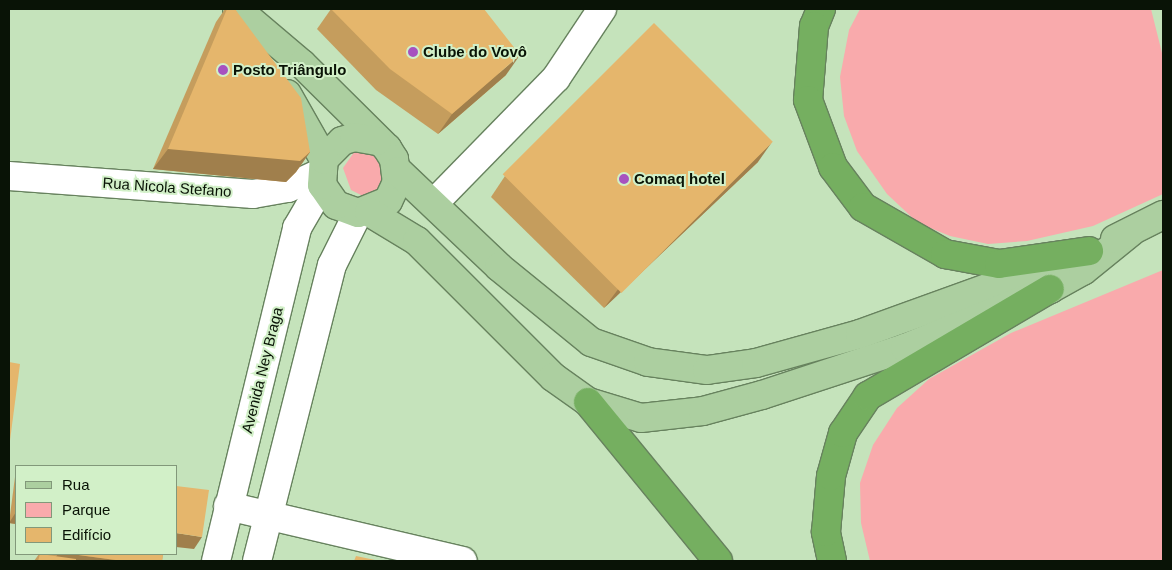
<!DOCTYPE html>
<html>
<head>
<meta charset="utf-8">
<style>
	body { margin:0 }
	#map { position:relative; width:1172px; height:570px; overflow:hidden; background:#c5e3bb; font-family:Arial,sans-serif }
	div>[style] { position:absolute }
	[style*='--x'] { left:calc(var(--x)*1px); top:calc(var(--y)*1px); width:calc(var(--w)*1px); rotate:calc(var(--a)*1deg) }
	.green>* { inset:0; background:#f9aaac }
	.roads { filter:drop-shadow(1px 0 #67825e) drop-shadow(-1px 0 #67825e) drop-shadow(0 1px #67825e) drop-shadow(0 -1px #67825e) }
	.minor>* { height:28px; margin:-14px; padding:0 14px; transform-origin:14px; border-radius:14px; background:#fff }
	.major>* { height:28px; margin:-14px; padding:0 14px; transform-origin:14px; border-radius:14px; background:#accfa0 }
	.highway>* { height:28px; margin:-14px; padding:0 14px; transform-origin:14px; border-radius:14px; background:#75af60 }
	.wall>* { inset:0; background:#c59d5d }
	.shaded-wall>* { inset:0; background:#a07f4c }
	.building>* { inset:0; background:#e5b66c; transform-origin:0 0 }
	.dots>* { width:14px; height:14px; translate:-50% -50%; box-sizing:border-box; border:2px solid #d2f0c8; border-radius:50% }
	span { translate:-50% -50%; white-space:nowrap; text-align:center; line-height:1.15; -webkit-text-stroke:4px #d2f0c8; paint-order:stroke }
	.poi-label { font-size:15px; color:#091306; font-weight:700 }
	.left { translate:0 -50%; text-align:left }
	.street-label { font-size:15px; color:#091306 }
	.frame { position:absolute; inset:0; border:10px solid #091306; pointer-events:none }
	.legend { position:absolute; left:15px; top:465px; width:162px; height:90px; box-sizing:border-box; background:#d2f0c8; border:1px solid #82987a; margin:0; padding:6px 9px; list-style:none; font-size:15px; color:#091306 }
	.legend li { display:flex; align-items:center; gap:10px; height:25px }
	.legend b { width:25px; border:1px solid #82987a }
</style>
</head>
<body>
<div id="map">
	<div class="green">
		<i style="clip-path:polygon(860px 9px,1151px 9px,1163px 57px,1163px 194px,1093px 226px,1027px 241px,988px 244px,950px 236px,918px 223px,887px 194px,857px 151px,844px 116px,840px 77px,849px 30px)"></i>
		<i style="clip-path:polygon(357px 148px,380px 148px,388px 189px,365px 197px,351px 190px,343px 168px)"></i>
		<i style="clip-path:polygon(1163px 270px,1163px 561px,870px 561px,861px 523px,860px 483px,873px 445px,897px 408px,929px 379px,1011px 333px)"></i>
	</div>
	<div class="roads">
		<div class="minor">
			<i style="--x:9;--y:176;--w:245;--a:4.2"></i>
			<i style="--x:253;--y:194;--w:36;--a:-10"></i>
			<i style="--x:288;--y:188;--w:38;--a:-25"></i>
			<i style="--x:435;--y:202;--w:173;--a:-45.7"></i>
			<i style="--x:556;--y:78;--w:83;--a:-56.3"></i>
			<i style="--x:228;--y:506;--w:241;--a:13.2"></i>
			<i style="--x:216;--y:561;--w:343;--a:-76.3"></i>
			<i style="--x:297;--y:228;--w:50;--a:-59.8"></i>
			<i style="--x:257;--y:561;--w:305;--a:-75.8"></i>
			<i style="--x:332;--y:265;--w:58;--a:-63.4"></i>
		</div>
		<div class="major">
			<i style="--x:237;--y:9;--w:85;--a:40.2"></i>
			<i style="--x:302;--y:64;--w:120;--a:44.7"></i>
			<i style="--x:387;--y:148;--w:13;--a:58"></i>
			<i style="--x:394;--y:159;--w:23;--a:83"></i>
			<i style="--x:397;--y:182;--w:21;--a:115"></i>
			<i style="--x:388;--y:201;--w:32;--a:158"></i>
			<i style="--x:358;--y:213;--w:23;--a:-160"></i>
			<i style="--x:336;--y:205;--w:24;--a:-125"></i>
			<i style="--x:322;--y:185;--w:26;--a:-86"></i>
			<i style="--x:324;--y:159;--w:25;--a:-45"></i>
			<i style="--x:342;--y:141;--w:13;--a:-18"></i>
			<i style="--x:354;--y:137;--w:23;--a:10"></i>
			<i style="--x:287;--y:94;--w:75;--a:60.4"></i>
			<i style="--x:398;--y:171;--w:139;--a:43.5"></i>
			<i style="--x:499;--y:267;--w:119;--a:39.2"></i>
			<i style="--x:591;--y:342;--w:60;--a:19.3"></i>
			<i style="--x:648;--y:362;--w:60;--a:7.7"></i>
			<i style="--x:707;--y:370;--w:49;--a:-8.1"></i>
			<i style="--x:756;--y:363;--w:108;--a:-15.6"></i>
			<i style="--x:860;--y:334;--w:217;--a:-19.9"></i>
			<i style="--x:369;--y:212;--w:56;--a:31.1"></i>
			<i style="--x:417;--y:241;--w:192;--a:45"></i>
			<i style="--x:553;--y:377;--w:43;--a:35.5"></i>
			<i style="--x:588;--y:402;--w:55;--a:16.8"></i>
			<i style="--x:641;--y:418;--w:62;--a:-6.4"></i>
			<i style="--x:703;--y:411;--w:61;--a:-15.2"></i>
			<i style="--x:762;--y:395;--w:151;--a:-18.2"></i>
			<i style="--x:905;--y:348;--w:157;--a:-22.1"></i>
			<i style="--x:1050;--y:289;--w:38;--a:-29"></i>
			<i style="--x:1083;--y:271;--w:62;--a:-39.1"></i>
			<i style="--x:1115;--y:239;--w:54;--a:-26.6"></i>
		</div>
		<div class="highway">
			<i style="--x:821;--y:9;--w:18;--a:112"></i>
			<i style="--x:814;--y:26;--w:74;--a:94.6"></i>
			<i style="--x:808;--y:100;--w:72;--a:69.5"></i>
			<i style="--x:833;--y:167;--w:50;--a:53.1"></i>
			<i style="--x:863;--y:207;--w:95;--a:29.8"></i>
			<i style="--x:945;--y:254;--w:55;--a:10.5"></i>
			<i style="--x:999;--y:264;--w:91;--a:-8.2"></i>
			<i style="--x:588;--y:402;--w:205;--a:50.7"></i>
			<i style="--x:832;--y:561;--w:30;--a:-102"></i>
			<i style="--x:826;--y:532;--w:56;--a:-84.9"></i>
			<i style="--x:831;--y:476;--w:45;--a:-74.4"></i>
			<i style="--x:843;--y:433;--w:45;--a:-56"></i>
			<i style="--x:868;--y:396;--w:211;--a:-30.5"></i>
		</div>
	</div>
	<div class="wall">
		<i style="clip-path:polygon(225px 9px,235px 9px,310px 152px,296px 172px,286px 182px,153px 169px,216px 22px)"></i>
		<i style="clip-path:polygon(331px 9px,506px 75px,438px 134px,376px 90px,317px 29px)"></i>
		<i style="clip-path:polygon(758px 162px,604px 308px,491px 197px,505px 176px)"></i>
		<i style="clip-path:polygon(16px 475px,16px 524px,9px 523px,15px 477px)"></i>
		<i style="clip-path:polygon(39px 554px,52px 555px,52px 554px,163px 554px,162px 561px,34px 561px)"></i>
	</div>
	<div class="shaded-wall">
		<i style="clip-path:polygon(520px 55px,506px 75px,438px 134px,452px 114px)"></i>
		<i style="clip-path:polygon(772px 142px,758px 162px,604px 308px,619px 288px)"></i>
		<i style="clip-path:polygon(168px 149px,310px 152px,296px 172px,286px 182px,153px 169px)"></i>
		<i style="clip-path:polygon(16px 512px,16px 524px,9px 523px)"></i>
		<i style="clip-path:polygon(176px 533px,202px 537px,194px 549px,176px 547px)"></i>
		<i style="clip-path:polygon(58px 554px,71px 554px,123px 561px,53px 561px)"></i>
	</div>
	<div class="building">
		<i style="clip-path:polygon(227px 9px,235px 9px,301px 98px,310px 152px,300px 161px,168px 149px)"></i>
		<i style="clip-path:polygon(331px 9px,484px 9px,520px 55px,452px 114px,390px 69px)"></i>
		<i style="left:654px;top:23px;width:168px;height:214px;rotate:45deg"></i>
		<i style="clip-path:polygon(9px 362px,20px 364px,9px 448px)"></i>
		<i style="clip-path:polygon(23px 465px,35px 466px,23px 466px)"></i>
		<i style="clip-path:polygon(176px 486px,209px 490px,202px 537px,176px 533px)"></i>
		<i style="clip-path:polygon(40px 554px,76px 559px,76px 561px,38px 561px)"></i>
		<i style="clip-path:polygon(71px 554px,163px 554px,162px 561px,123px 561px)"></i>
		<i style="clip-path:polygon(356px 556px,380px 561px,354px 561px)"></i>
	</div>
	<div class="dots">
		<i style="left:413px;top:52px;background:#a752c0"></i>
		<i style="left:223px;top:70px;background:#a752c0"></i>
		<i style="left:624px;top:179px;background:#a752c0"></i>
	</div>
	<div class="poi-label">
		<span class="left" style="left:423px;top:52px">Clube do Vovô</span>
		<span class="left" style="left:233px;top:70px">Posto Triângulo</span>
		<span class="left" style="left:634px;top:179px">Comaq hotel</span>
	</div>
	<div class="street-label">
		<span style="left:167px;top:187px;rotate:4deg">Rua Nicola Stefano</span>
		<span style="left:262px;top:370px;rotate:-76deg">Avenida Ney Braga</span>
	</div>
	<div class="frame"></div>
	<ul class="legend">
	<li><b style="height:6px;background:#accfa0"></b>Rua</li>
	<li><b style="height:14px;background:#f9aaac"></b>Parque</li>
	<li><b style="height:14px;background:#e5b66c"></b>Edifício</li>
	</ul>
</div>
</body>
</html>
